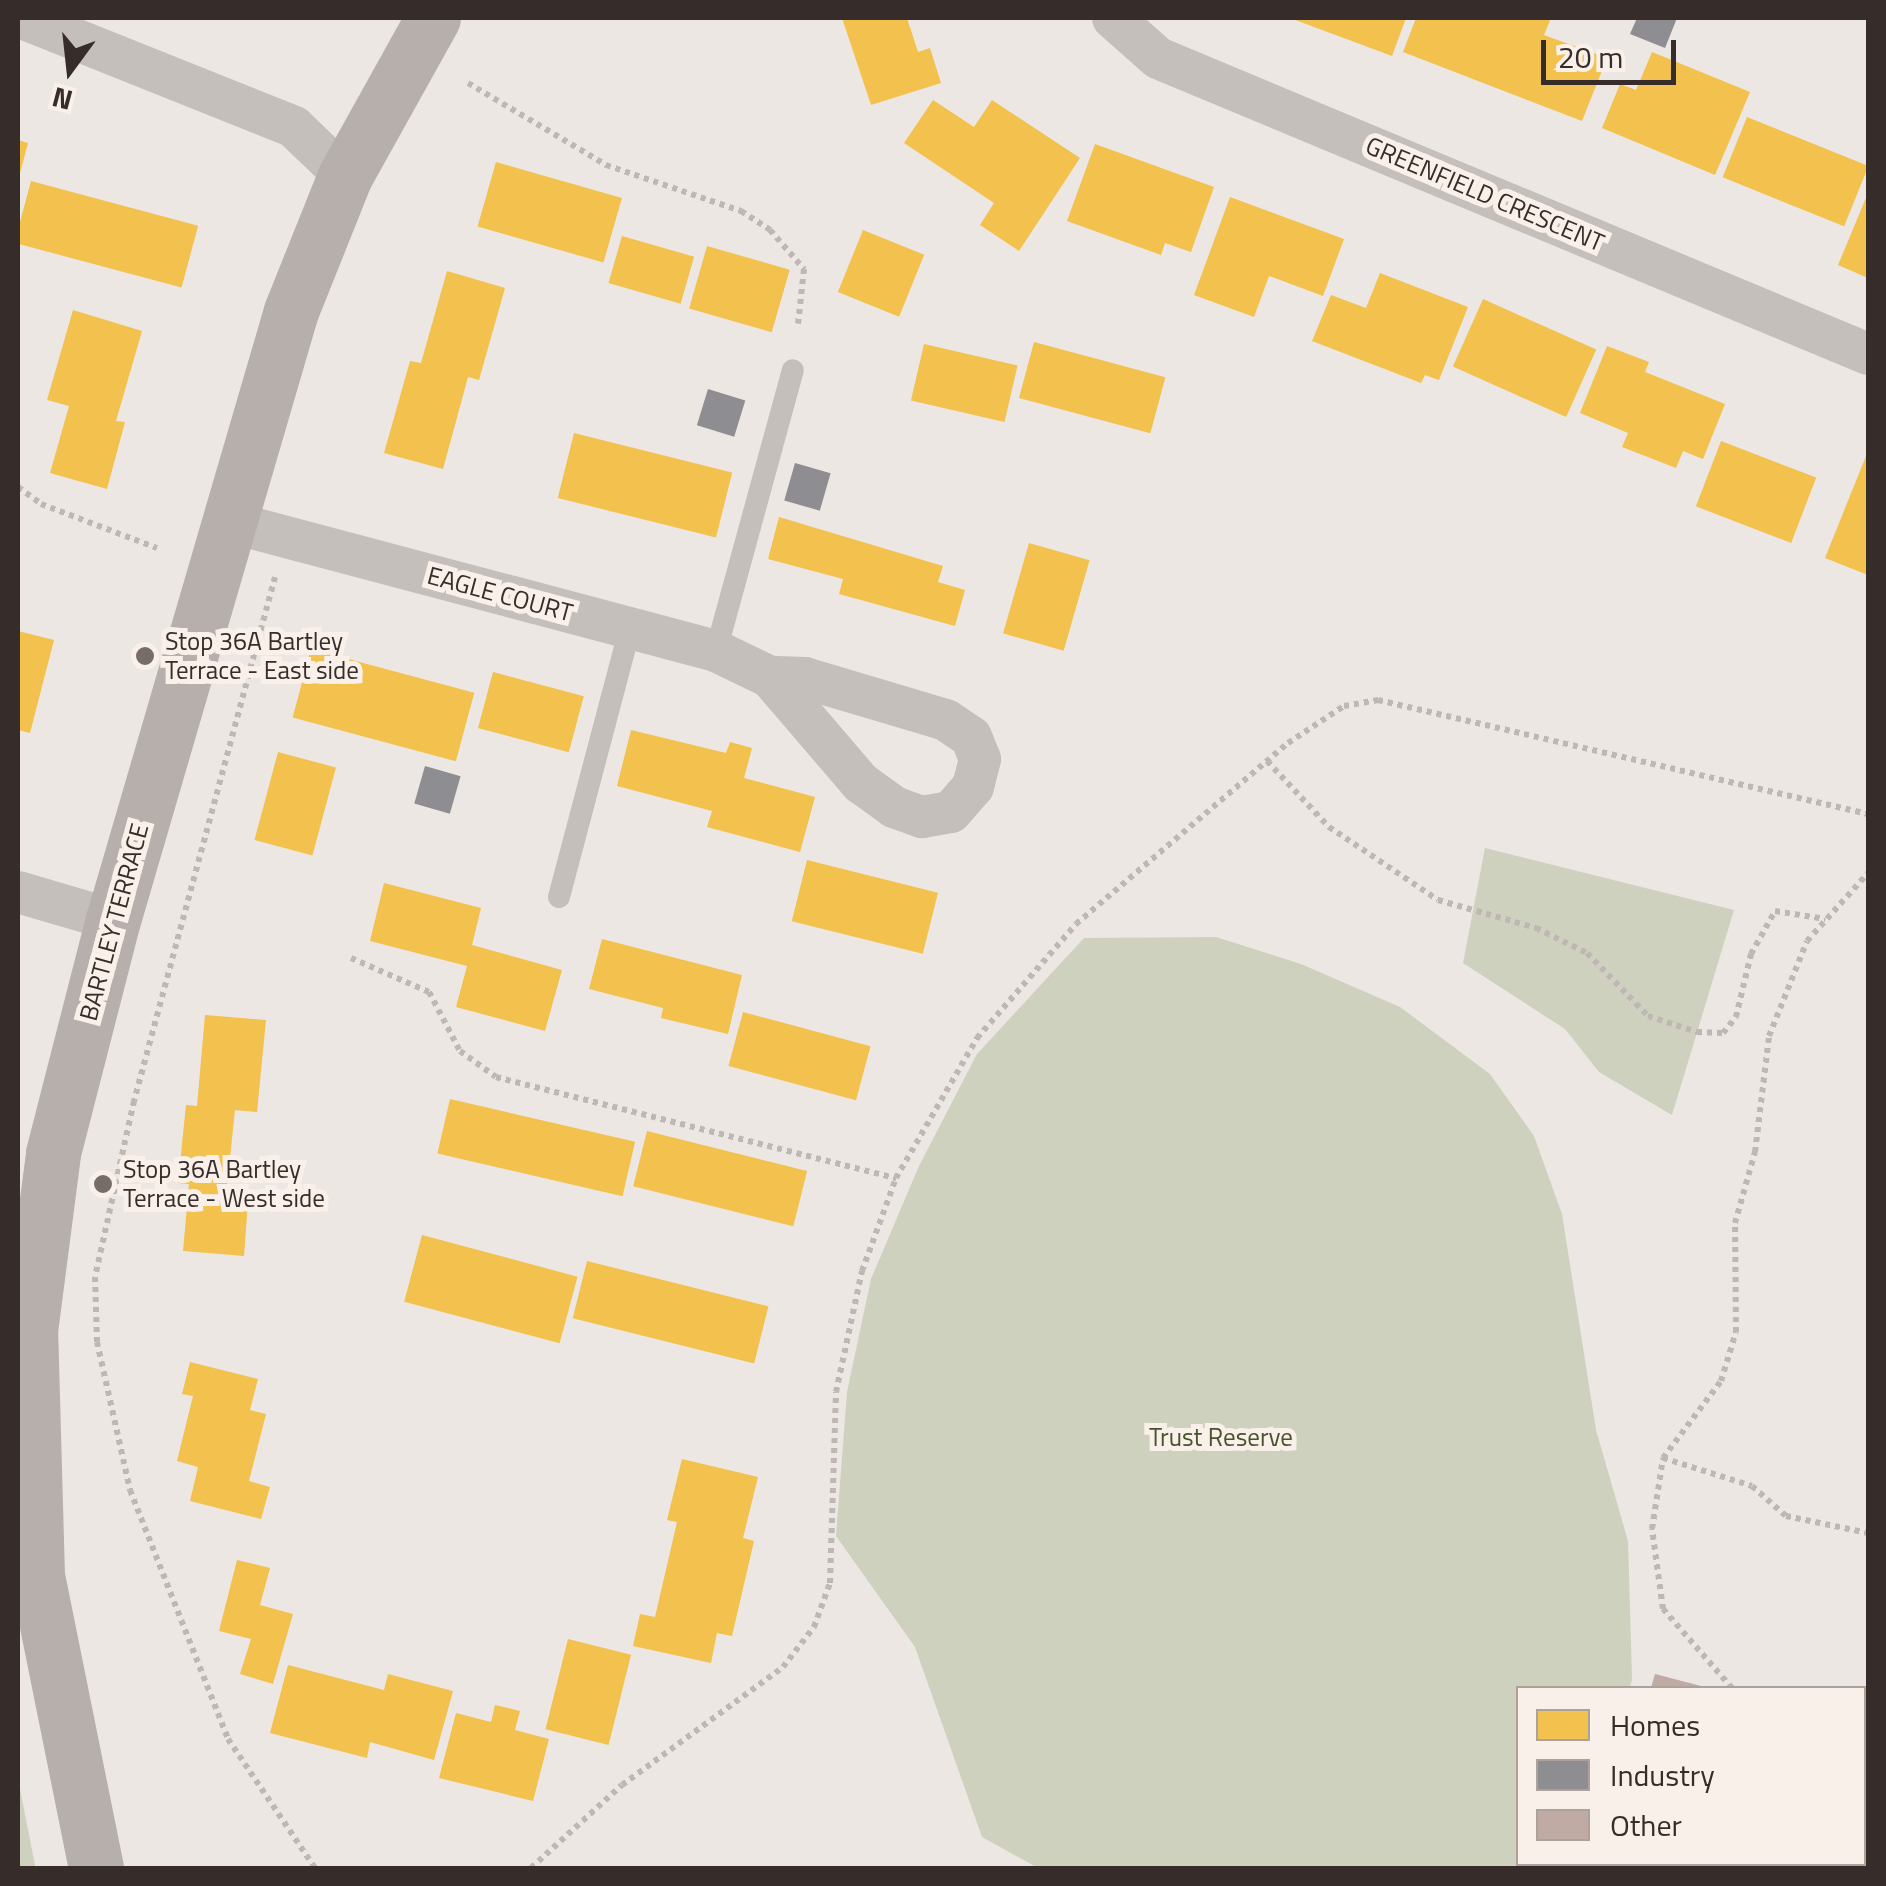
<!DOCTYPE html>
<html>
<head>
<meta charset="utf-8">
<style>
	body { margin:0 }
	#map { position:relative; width:1886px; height:1886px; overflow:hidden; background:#ece7e2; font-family:"Titillium Web",sans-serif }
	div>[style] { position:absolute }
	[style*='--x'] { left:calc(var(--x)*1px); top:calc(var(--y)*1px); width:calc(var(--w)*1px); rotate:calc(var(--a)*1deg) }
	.green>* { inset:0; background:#ced1bd }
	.homes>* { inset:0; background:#f2c14e; transform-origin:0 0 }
	.industry>* { inset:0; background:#8d8d92; transform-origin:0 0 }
	.building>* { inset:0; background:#bfaaa4 }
	.path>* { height:6px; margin-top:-3px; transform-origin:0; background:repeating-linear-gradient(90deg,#beb7b3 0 5px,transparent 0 10px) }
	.lane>* { height:22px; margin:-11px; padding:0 11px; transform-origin:11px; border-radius:11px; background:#c5bfbb }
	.street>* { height:42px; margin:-21px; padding:0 21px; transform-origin:21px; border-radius:21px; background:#c5bfbb }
	.secondary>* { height:55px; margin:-27.5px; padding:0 27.5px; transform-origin:27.5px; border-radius:27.5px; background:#b6afab }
	.dots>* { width:28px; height:28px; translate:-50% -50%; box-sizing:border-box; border:5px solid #f9f0e9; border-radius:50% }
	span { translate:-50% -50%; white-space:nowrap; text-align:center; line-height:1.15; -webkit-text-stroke:10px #f9f0e9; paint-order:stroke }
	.street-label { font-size:25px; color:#362c29 }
	.poi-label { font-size:25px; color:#362c29 }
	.left { translate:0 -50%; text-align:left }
	.park-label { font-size:25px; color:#48532e }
	.frame { position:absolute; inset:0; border:20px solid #362c29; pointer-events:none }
	.legend { position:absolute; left:1516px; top:1686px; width:350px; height:180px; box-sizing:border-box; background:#f9f0e9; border:2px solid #aba29c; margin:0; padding:12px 18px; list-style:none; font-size:30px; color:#362c29 }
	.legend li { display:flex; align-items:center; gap:20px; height:50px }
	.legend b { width:50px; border:2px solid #aba29c }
	.north { position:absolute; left:20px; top:20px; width:100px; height:100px; -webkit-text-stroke:8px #f9f0e9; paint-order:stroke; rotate:195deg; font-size:28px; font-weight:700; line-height:40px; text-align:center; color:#362c29 }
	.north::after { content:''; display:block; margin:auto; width:35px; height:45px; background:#362c29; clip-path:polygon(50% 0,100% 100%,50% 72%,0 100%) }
	.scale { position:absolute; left:1541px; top:40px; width:135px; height:45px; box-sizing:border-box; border:5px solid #362c29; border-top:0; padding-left:12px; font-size:30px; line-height:35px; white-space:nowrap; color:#362c29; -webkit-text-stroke:8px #f9f0e9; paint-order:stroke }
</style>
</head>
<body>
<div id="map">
	<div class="green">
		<i style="clip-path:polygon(1485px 848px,1734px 910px,1672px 1115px,1599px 1072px,1565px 1029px,1463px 963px)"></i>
		<i style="clip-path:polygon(1216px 937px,1301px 964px,1400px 1007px,1490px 1074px,1534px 1136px,1562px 1214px,1596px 1430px,1628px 1541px,1632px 1679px,1630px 1688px,1518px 1688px,1518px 1864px,1592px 1864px,1591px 1868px,1038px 1868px,982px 1837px,915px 1647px,836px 1536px,847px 1392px,871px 1279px,919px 1166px,977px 1054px,1084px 938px)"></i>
		<i style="clip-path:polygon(18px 1779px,35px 1865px,36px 1868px,18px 1868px)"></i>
	</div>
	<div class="homes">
		<i style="clip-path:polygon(842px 18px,907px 18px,918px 52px,930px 48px,941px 83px,871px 105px)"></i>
		<i style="clip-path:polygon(1290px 18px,1406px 18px,1392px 56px)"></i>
		<i style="clip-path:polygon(1416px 18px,1551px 18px,1544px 35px,1607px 58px,1582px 121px,1403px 52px)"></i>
		<i style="clip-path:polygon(1652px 52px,1750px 92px,1715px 175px,1602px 128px,1620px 84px,1636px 90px)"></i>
		<i style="clip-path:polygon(933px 100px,974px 127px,992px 100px,1080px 158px,1019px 251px,980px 225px,994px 203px,904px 143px)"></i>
		<i style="left:1747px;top:117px;width:131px;height:65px;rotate:22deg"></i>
		<i style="clip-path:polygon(18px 140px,28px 143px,19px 177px,18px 177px)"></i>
		<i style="clip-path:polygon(1095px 144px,1214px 187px,1191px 252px,1165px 243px,1161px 255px,1067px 221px)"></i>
		<i style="left:496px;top:162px;width:131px;height:67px;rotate:16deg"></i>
		<i style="left:31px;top:181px;width:173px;height:64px;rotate:15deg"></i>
		<i style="clip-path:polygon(1868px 193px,1868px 278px,1838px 265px)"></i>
		<i style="clip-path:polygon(1230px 197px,1344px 239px,1323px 296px,1269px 276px,1254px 317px,1194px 295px)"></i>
		<i style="left:863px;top:230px;width:66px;height:67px;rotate:22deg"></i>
		<i style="left:622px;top:236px;width:75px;height:49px;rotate:16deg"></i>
		<i style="left:707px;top:246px;width:86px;height:65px;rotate:16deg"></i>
		<i style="clip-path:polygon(447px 271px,505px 288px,479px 380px,468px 377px,443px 469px,384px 453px,410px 361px,421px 363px)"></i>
		<i style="clip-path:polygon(1380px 273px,1468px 307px,1439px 380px,1425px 375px,1421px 383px,1312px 341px,1331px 295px,1366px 308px)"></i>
		<i style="left:1483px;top:299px;width:124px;height:74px;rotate:24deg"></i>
		<i style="clip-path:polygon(73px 310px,142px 331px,116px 421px,125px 422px,107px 489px,50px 473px,69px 406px,47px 400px)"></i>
		<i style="left:1034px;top:342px;width:136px;height:58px;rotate:15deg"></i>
		<i style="left:924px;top:344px;width:96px;height:58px;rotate:13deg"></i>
		<i style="clip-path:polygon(1607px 346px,1649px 362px,1645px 372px,1725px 404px,1703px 459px,1683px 451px,1676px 468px,1622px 447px,1628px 433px,1580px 413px)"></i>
		<i style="left:574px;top:433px;width:163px;height:67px;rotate:14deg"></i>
		<i style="left:1721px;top:441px;width:102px;height:70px;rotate:21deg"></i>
		<i style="clip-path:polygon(1868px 451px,1868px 575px,1825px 558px)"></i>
		<i style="clip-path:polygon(779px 517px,943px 566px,938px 582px,965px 590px,955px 626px,839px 594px,843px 579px,768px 559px)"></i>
		<i style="left:1029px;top:543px;width:63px;height:94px;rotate:16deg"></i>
		<i style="clip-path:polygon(18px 631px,54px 640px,30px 733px,18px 730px)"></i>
		<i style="left:311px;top:649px;width:169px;height:71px;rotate:15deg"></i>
		<i style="left:493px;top:672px;width:94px;height:58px;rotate:15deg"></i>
		<i style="clip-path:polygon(631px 730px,726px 753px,730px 742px,752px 748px,744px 778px,815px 797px,800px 852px,707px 827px,712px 811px,617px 786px)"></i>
		<i style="left:278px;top:752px;width:60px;height:91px;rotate:15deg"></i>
		<i style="left:807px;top:860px;width:135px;height:63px;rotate:14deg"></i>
		<i style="clip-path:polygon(384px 883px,481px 908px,472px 945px,562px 970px,545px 1031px,456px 1007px,467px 966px,370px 941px)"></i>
		<i style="clip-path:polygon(602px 939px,742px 975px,728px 1034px,661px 1018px,663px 1008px,589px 989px)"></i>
		<i style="left:743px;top:1012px;width:132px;height:56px;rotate:15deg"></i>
		<i style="clip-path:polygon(205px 1015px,266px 1020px,257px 1112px,235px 1110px,227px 1187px,249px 1189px,244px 1256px,183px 1251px,189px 1184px,178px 1183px,186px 1105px,197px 1106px)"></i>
		<i style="left:450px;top:1099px;width:190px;height:56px;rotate:13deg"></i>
		<i style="left:647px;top:1131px;width:165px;height:57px;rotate:14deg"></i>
		<i style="left:422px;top:1235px;width:161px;height:69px;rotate:15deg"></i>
		<i style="left:587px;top:1261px;width:187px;height:59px;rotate:14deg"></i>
		<i style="clip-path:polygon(190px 1362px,258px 1379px,250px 1410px,266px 1414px,249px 1481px,270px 1487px,261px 1519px,190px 1501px,198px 1467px,177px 1461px,193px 1396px,182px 1394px)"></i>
		<i style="clip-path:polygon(682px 1459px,758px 1477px,743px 1538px,754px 1541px,732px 1636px,717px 1633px,711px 1663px,633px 1646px,640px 1614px,655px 1617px,677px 1522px,667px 1520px)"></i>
		<i style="clip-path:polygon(237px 1560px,270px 1568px,260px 1605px,293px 1614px,273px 1684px,240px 1674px,251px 1639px,219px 1631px)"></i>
		<i style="left:568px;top:1639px;width:65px;height:93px;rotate:14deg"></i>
		<i style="clip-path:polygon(288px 1665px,384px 1690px,388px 1674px,453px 1691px,434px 1760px,370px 1742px,367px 1758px,270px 1733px)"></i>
		<i style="clip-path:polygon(495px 1705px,520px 1711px,515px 1730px,549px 1739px,533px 1801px,439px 1778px,456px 1713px,491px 1722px)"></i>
	</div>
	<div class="industry">
		<i style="clip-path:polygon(1637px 18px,1677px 18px,1665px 48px,1630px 34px)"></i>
		<i style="left:708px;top:389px;width:39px;height:38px;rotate:17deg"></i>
		<i style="left:795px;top:463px;width:37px;height:39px;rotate:16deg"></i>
		<i style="left:425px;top:766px;width:37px;height:39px;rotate:16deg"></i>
	</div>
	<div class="building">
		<i style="clip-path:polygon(1655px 1674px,1705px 1687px,1705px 1688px,1651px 1688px)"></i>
		<i style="clip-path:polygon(1868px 1727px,1868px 1868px,1832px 1868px,1833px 1864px,1864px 1864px,1864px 1742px)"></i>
	</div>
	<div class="path">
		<i style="--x:468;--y:83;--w:161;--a:30.7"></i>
		<i style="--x:606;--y:165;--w:143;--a:18.8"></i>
		<i style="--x:741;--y:211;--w:35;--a:33"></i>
		<i style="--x:770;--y:230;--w:52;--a:48.9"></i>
		<i style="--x:804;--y:269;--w:55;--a:96.2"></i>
		<i style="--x:18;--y:487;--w:29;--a:36"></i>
		<i style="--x:41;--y:504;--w:124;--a:20.8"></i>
		<i style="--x:275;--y:577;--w:543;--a:105.06"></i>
		<i style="--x:134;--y:1101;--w:180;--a:102.5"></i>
		<i style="--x:95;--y:1277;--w:65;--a:88.2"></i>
		<i style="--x:97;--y:1342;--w:152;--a:77.4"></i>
		<i style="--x:130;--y:1490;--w:268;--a:68.5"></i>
		<i style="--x:228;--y:1739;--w:156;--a:56"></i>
		<i style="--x:1267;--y:761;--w:91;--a:46.8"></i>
		<i style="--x:1329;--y:827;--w:131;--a:33.8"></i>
		<i style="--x:1438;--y:900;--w:102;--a:15.9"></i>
		<i style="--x:1536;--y:928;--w:57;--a:26.1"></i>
		<i style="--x:1587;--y:953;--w:88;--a:45.9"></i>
		<i style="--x:1648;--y:1016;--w:52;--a:18.1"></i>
		<i style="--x:1697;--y:1032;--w:26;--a:2"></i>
		<i style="--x:1723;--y:1033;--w:21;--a:-51"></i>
		<i style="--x:1736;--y:1017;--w:65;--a:-76.6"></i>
		<i style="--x:1751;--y:954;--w:49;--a:-60.8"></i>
		<i style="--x:1775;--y:911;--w:51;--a:9.1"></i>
		<i style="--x:351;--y:958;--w:85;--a:23.6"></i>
		<i style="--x:429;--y:992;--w:67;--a:62.3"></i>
		<i style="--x:460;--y:1051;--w:44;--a:35.8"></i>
		<i style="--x:496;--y:1077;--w:413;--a:14.2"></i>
		<i style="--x:1663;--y:1458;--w:93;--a:17.5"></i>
		<i style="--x:1752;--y:1486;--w:45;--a:41.4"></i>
		<i style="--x:1786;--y:1516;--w:84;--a:11.7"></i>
		<i style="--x:1732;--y:1688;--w:105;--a:-131.1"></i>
		<i style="--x:1663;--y:1609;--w:81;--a:-97.8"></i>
		<i style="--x:1652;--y:1529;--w:72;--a:-81.2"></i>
		<i style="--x:1663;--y:1458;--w:96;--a:-53"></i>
		<i style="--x:1721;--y:1381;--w:51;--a:-73"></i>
		<i style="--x:1736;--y:1332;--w:109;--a:-90.5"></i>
		<i style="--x:1735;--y:1223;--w:74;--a:-74.3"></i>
		<i style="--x:1755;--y:1152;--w:117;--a:-83.1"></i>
		<i style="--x:1769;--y:1036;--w:102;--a:-68.2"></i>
		<i style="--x:1807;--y:941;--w:91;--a:-48.1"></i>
		<i style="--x:1743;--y:1864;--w:4;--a:76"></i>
		<i style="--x:531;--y:1868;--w:123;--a:-42.4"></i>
		<i style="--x:622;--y:1785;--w:200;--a:-36.2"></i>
		<i style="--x:783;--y:1667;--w:51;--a:-52.2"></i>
		<i style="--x:814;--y:1627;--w:47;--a:-70"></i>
		<i style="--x:830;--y:1583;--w:191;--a:-88.2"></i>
		<i style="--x:836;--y:1392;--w:124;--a:-77.9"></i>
		<i style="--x:862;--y:1271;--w:99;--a:-69.9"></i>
		<i style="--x:896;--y:1178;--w:162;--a:-59.9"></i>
		<i style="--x:977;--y:1038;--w:151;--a:-49"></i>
		<i style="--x:1076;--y:924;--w:279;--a:-40.5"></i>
		<i style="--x:1288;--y:743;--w:67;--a:-33.5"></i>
		<i style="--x:1344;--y:706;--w:35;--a:-10"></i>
		<i style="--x:1378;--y:700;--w:503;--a:13.1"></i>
	</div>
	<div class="lane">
		<i style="--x:716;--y:651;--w:291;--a:-74.7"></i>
		<i style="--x:559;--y:897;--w:277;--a:-75.2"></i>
	</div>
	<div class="street">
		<i style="--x:22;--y:18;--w:293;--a:21.8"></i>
		<i style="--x:294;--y:127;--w:71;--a:43.9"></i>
		<i style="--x:1113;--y:18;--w:60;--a:41.6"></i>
		<i style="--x:1158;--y:58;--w:769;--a:22.63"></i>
		<i style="--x:226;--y:521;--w:507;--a:14.86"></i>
		<i style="--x:716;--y:651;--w:60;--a:25.7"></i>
		<i style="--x:770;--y:677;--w:140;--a:49.4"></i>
		<i style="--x:861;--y:783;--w:41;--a:36"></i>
		<i style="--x:894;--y:807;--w:30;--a:20"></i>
		<i style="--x:922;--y:817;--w:29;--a:-10"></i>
		<i style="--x:951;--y:812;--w:33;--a:-49"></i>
		<i style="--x:973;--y:787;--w:29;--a:-76"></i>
		<i style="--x:980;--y:759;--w:24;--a:-112"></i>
		<i style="--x:971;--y:737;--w:30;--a:-146"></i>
		<i style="--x:946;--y:720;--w:147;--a:-163.4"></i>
		<i style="--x:805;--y:678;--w:35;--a:-178"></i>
		<i style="--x:18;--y:892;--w:99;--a:16.4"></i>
	</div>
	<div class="secondary">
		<i style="--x:96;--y:1868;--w:298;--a:-101.4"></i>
		<i style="--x:37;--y:1576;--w:245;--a:-91.6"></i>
		<i style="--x:30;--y:1331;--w:179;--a:-82.6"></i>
		<i style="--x:53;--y:1153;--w:241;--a:-75.6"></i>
		<i style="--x:113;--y:920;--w:634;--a:-73.71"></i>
		<i style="--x:291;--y:311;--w:145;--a:-68.2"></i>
		<i style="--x:345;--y:176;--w:181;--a:-60.9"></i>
	</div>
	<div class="dots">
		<i style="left:145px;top:656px;background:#766d6a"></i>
		<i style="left:103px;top:1184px;background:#766d6a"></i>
	</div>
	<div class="street-label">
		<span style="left:1485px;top:194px;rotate:23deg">GREENFIELD CRESCENT</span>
		<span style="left:500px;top:594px;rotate:15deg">EAGLE COURT</span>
		<span style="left:114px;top:922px;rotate:-75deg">BARTLEY TERRACE</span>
	</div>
	<div class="poi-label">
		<span class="left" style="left:165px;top:656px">Stop 36A Bartley<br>Terrace - East side</span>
		<span class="left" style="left:123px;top:1184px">Stop 36A Bartley<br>Terrace - West side</span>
	</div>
	<div class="park-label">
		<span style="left:1221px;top:1437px">Trust Reserve</span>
	</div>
	<div class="frame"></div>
	<ul class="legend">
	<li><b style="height:28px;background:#f2c14e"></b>Homes</li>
	<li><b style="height:28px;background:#8d8d92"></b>Industry</li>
	<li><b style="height:28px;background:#bfaaa4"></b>Other</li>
	</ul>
	<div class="north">N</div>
	<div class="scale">20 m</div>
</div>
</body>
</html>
